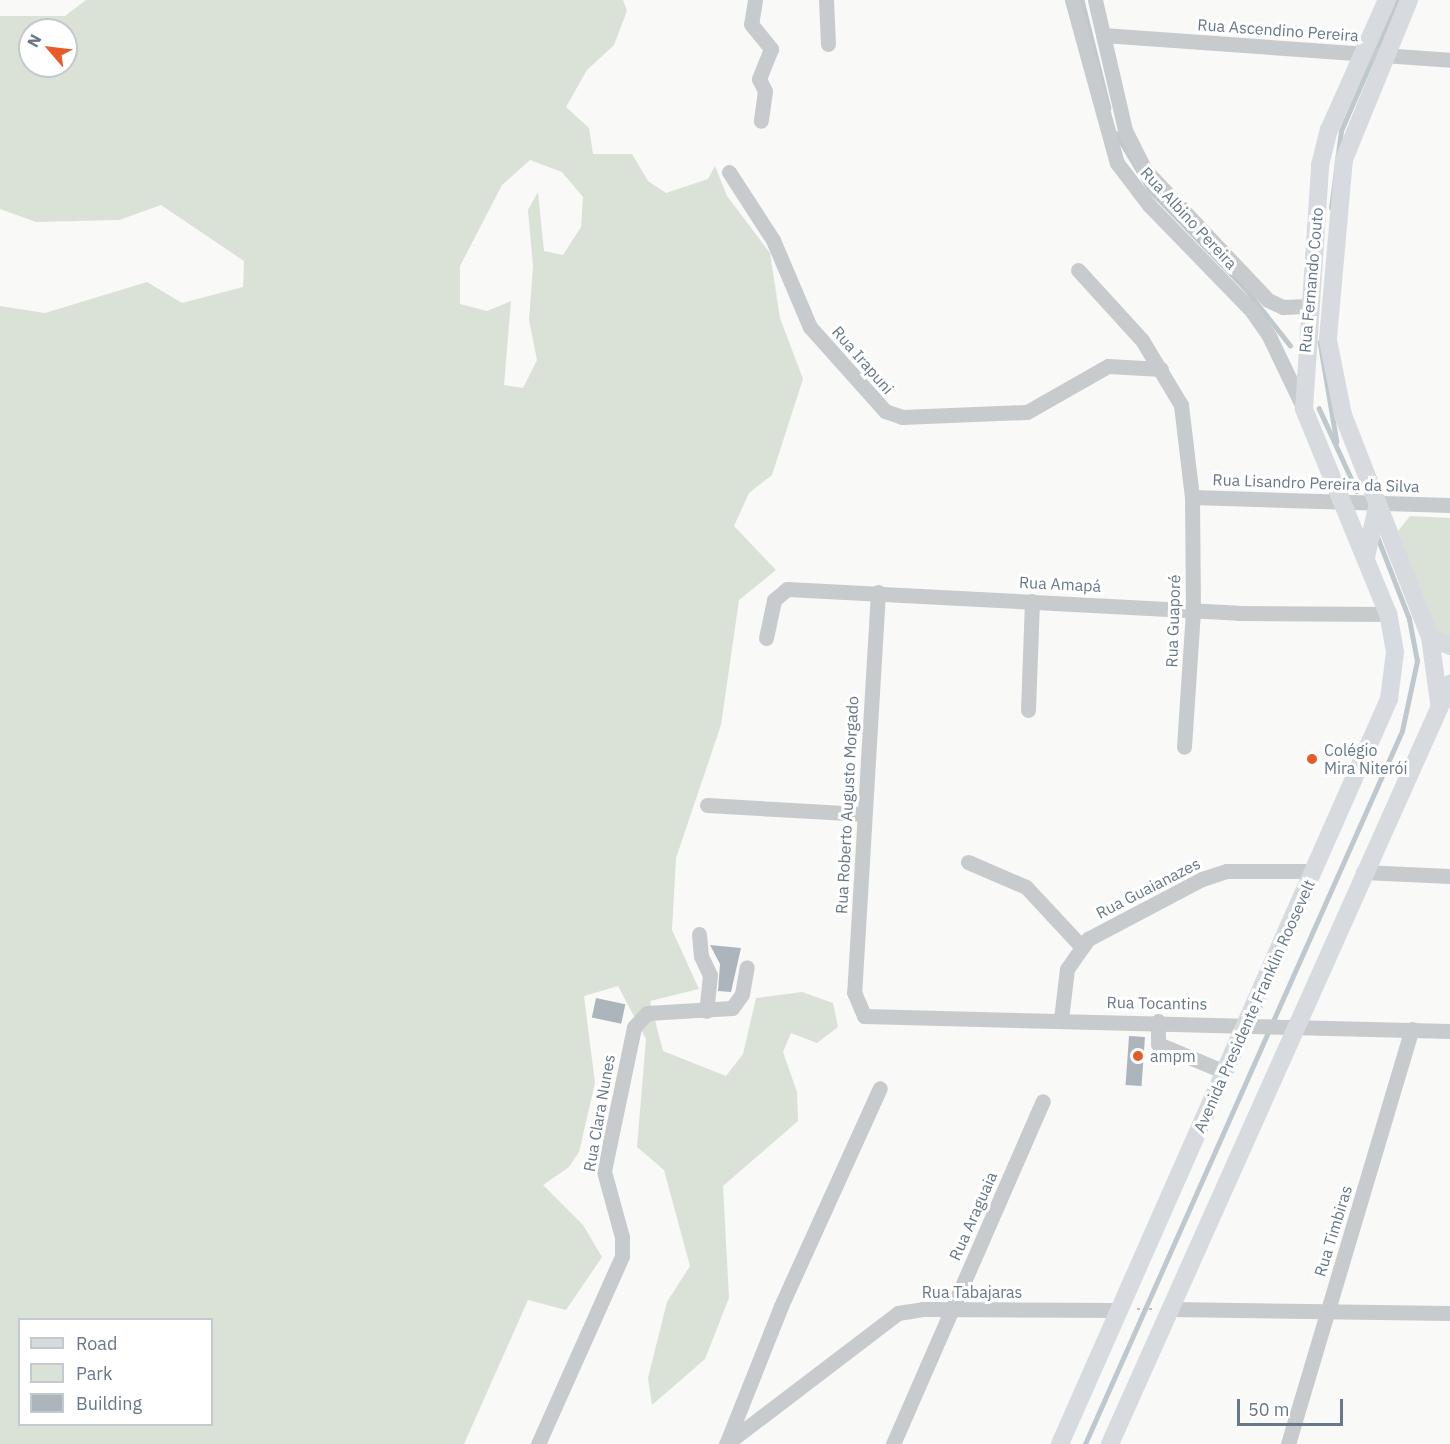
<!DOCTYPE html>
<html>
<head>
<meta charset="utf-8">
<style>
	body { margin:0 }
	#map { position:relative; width:1450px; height:1444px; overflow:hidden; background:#f9f9f7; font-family:"IBM Plex Sans",sans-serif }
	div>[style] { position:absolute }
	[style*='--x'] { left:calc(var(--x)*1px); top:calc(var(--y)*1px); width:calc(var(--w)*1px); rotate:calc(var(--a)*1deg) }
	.green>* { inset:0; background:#dae1d7 }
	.stream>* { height:4.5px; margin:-2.25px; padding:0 2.25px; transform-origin:2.25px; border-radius:2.25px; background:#bfc9cd }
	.building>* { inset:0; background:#adb5bc; transform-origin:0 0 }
	.path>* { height:2px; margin-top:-1px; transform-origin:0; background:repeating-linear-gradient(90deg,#c0c3c5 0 3px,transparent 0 6px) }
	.minor>* { height:15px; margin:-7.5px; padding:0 7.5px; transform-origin:7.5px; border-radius:7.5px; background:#c7cbce }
	.major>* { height:18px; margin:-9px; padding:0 9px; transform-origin:9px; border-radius:9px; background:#d7dbdf }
	.dots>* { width:16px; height:16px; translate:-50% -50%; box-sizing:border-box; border:3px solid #fff; border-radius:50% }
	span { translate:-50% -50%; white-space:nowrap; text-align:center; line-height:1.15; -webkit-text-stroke:6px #fff; paint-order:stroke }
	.street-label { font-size:16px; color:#677888 }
	.poi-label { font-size:16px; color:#677888 }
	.left { translate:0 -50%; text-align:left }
	.legend { position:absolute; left:18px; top:1318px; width:195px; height:108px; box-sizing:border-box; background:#fff; border:2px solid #c2c9cf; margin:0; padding:8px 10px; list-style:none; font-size:18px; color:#677888 }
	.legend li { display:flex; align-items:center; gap:12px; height:30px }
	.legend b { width:30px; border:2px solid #c2c9cf }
	.north { position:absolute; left:18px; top:18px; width:60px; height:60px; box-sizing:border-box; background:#fff; border:2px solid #c2c9cf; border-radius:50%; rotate:298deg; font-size:16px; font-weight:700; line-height:24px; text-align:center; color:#677888 }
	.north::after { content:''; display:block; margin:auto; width:21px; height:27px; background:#e85b28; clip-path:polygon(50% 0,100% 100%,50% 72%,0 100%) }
	.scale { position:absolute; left:1237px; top:1399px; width:106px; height:27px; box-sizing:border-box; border:3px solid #677888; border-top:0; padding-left:8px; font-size:18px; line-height:21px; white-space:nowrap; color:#677888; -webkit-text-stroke:4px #fff; paint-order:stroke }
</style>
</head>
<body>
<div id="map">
	<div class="green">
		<i style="clip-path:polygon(evenodd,86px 0,623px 0,627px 11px,614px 45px,587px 70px,566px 107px,589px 128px,593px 154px,632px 154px,648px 181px,666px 193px,708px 179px,715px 166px,727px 196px,770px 253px,780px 318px,803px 379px,772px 475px,749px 493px,734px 526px,776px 570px,739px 600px,721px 725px,676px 858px,672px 930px,699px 989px,650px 1001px,663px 1051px,726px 1076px,743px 1054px,756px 998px,802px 992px,833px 1003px,838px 1027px,817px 1043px,791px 1033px,783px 1052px,797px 1092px,798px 1121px,723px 1186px,729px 1298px,705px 1359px,652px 1405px,648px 1378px,667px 1302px,690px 1266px,664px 1170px,637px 1147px,646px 1039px,618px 986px,584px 996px,595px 1083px,579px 1152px,569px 1167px,543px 1185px,583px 1225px,602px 1257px,566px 1310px,528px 1300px,464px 1444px,0 1444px,0 306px,45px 313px,147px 282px,182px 303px,243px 287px,244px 261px,161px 205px,119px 220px,36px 222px,0 209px,0 16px,65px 16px,86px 0,30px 30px,66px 30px,66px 66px,30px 66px,30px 30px,86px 0,530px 160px,562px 172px,583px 197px,581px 227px,563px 255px,544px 251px,538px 192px,528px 210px,533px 266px,529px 320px,537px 360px,523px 388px,504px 385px,511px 301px,487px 311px,460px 304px,460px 266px,502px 185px,530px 160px,86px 0,20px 1320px,212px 1320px,212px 1424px,20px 1424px,20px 1320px)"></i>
		<i style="clip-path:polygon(1410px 516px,1450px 518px,1450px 641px,1438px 636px,1398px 531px)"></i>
	</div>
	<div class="stream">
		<i style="--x:1082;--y:0;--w:111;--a:76"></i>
		<i style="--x:1376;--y:51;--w:56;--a:-66.7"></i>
		<i style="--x:1116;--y:133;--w:66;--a:59.2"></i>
		<i style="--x:1150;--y:190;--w:136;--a:45.9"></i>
		<i style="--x:1245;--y:288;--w:73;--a:51.7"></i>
		<i style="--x:1331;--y:208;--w:78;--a:-82.6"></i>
		<i style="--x:1341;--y:131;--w:78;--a:-66.7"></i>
		<i style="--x:1320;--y:342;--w:101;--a:80.4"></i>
		<i style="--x:1319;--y:408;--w:91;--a:65.4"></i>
		<i style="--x:1085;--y:1444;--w:780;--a:-66.03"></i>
		<i style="--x:1402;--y:731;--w:72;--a:-77.9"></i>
		<i style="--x:1417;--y:661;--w:43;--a:-100.8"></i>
		<i style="--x:1409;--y:619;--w:88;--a:-111.3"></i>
	</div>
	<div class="building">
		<i style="clip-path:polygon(710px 945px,741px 948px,731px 992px,718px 991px,720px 964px)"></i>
		<i style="left:596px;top:998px;width:30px;height:20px;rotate:12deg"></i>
		<i style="left:1129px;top:1036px;width:16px;height:49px;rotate:4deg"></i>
	</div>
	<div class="path">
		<i style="--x:1137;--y:1309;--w:15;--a:0"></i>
	</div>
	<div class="minor">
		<i style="--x:755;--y:0;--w:24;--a:99"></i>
		<i style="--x:751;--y:24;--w:32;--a:51"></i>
		<i style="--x:771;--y:49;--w:32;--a:112"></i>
		<i style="--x:759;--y:79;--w:13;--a:63"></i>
		<i style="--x:765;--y:91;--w:30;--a:98"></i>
		<i style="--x:826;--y:0;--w:44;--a:87.4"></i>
		<i style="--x:1072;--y:0;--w:169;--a:74.6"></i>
		<i style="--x:1117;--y:163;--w:53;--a:52.7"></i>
		<i style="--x:1149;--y:205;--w:146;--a:45.8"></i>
		<i style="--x:1251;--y:310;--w:32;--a:55"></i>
		<i style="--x:1269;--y:336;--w:81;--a:64.4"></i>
		<i style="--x:1095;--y:0;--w:133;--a:77"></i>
		<i style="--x:1125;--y:130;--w:45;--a:63.4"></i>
		<i style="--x:1145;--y:170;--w:179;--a:46.6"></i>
		<i style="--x:1268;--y:300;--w:17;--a:25"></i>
		<i style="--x:1283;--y:307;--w:26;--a:-2"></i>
		<i style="--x:1103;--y:35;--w:348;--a:4.1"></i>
		<i style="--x:729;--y:172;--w:81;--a:57.1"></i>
		<i style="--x:773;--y:240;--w:95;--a:67"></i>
		<i style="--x:810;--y:327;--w:113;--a:48.2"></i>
		<i style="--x:885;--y:411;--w:18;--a:19"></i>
		<i style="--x:902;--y:417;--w:125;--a:-2.3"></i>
		<i style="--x:1027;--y:412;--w:93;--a:-29.6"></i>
		<i style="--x:1108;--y:366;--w:53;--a:3.2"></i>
		<i style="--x:1078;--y:270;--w:95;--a:47.6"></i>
		<i style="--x:1142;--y:340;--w:76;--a:59"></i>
		<i style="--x:1181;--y:405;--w:93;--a:83.2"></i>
		<i style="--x:1192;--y:497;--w:114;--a:89.5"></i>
		<i style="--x:1193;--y:611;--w:136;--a:93.8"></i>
		<i style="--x:1192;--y:497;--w:258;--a:1.8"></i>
		<i style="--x:878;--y:592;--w:401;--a:93.4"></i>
		<i style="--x:854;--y:992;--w:26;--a:67"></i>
		<i style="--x:864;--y:1016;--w:586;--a:1.47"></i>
		<i style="--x:766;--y:638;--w:39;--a:-78"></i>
		<i style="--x:774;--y:600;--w:17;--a:-40"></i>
		<i style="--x:787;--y:589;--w:452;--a:3"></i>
		<i style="--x:1238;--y:613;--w:150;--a:0.4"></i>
		<i style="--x:1028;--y:710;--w:109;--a:-87.9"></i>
		<i style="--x:707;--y:805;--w:154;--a:3.3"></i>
		<i style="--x:968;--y:862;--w:63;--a:23.3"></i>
		<i style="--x:1026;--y:887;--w:79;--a:47"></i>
		<i style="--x:1363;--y:872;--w:87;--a:2.6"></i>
		<i style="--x:699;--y:934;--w:22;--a:85"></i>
		<i style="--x:701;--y:956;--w:21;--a:65"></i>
		<i style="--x:710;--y:975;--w:36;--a:96"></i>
		<i style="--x:1061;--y:1019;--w:50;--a:-83.2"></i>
		<i style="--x:1067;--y:969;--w:37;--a:-55"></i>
		<i style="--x:1088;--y:939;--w:129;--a:-27.8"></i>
		<i style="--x:1202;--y:879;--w:26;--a:-18"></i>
		<i style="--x:1227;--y:871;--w:86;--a:0"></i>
		<i style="--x:1158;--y:1021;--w:23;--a:90"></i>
		<i style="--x:1158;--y:1044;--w:73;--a:22.7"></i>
		<i style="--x:1170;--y:1309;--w:280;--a:0.8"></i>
		<i style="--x:727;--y:1442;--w:146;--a:-68.3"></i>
		<i style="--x:781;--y:1306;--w:239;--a:-65.6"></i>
		<i style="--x:538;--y:1444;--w:206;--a:-65.9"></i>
		<i style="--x:622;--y:1256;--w:19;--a:-90"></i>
		<i style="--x:622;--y:1237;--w:68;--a:-105.3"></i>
		<i style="--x:604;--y:1171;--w:147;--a:-78.2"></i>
		<i style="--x:634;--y:1027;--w:19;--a:-47"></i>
		<i style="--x:647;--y:1013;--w:85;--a:-3.4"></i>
		<i style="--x:732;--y:1008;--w:17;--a:-54"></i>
		<i style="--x:742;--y:994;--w:27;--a:-80"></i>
		<i style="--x:726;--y:1444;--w:216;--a:-37.3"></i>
		<i style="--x:898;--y:1313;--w:25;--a:-9"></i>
		<i style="--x:923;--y:1309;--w:196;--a:0.3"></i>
		<i style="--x:893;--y:1444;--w:374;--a:-66.4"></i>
		<i style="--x:1288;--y:1444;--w:433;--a:-73.4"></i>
	</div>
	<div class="major">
		<i style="--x:1409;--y:0;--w:172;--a:112.2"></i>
		<i style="--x:1344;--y:159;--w:182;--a:95.1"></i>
		<i style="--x:1328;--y:340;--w:76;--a:78.7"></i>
		<i style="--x:1343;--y:415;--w:238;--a:68.6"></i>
		<i style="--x:1430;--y:637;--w:67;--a:82.2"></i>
		<i style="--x:1366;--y:557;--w:55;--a:-77.5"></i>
		<i style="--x:1430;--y:637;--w:22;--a:24"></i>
		<i style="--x:1060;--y:1444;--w:814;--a:-66.17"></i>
		<i style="--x:1389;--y:699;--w:47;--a:-82.7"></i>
		<i style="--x:1395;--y:652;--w:39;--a:-100"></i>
		<i style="--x:1388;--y:614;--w:222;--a:-112.3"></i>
		<i style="--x:1304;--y:409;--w:245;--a:-86.2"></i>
		<i style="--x:1320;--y:165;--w:36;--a:-76"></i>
		<i style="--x:1329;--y:130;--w:142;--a:-66"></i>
		<i style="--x:1110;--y:1444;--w:833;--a:-65.9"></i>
	</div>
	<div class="dots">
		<i style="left:1312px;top:759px;background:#e85b28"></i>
		<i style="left:1138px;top:1056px;background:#e85b28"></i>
	</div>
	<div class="street-label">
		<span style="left:1278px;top:30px;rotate:4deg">Rua Ascendino Pereira</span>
		<span style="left:1189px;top:218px;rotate:47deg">Rua Albino Pereira</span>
		<span style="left:1311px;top:280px;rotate:-85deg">Rua Fernando Couto</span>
		<span style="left:863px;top:360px;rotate:49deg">Rua Irapuni</span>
		<span style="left:1316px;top:483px;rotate:2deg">Rua Lisandro Pereira da Silva</span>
		<span style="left:1060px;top:584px;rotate:3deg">Rua Amapá</span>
		<span style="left:1173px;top:621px;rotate:-88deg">Rua Guaporé</span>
		<span style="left:847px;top:805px;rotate:-87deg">Rua Roberto Augusto Morgado</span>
		<span style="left:1148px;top:888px;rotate:-27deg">Rua Guaianazes</span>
		<span style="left:1157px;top:1003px;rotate:1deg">Rua Tocantins</span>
		<span style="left:1254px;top:1006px;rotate:-66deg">Avenida Presidente Franklin Roosevelt</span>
		<span style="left:599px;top:1113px;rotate:-80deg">Rua Clara Nunes</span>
		<span style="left:973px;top:1216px;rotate:-66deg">Rua Araguaia</span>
		<span style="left:1333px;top:1231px;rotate:-73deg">Rua Timbiras</span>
		<span style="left:972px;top:1292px">Rua Tabajaras</span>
	</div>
	<div class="poi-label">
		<span class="left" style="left:1324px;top:759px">Colégio<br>Mira Niterói</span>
		<span class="left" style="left:1150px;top:1056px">ampm</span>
	</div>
	<ul class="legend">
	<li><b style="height:8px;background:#d7dbdf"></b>Road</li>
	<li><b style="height:16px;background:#dae1d7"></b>Park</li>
	<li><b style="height:16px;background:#adb5bc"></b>Building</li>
	</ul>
	<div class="north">N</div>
	<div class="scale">50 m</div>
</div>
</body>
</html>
